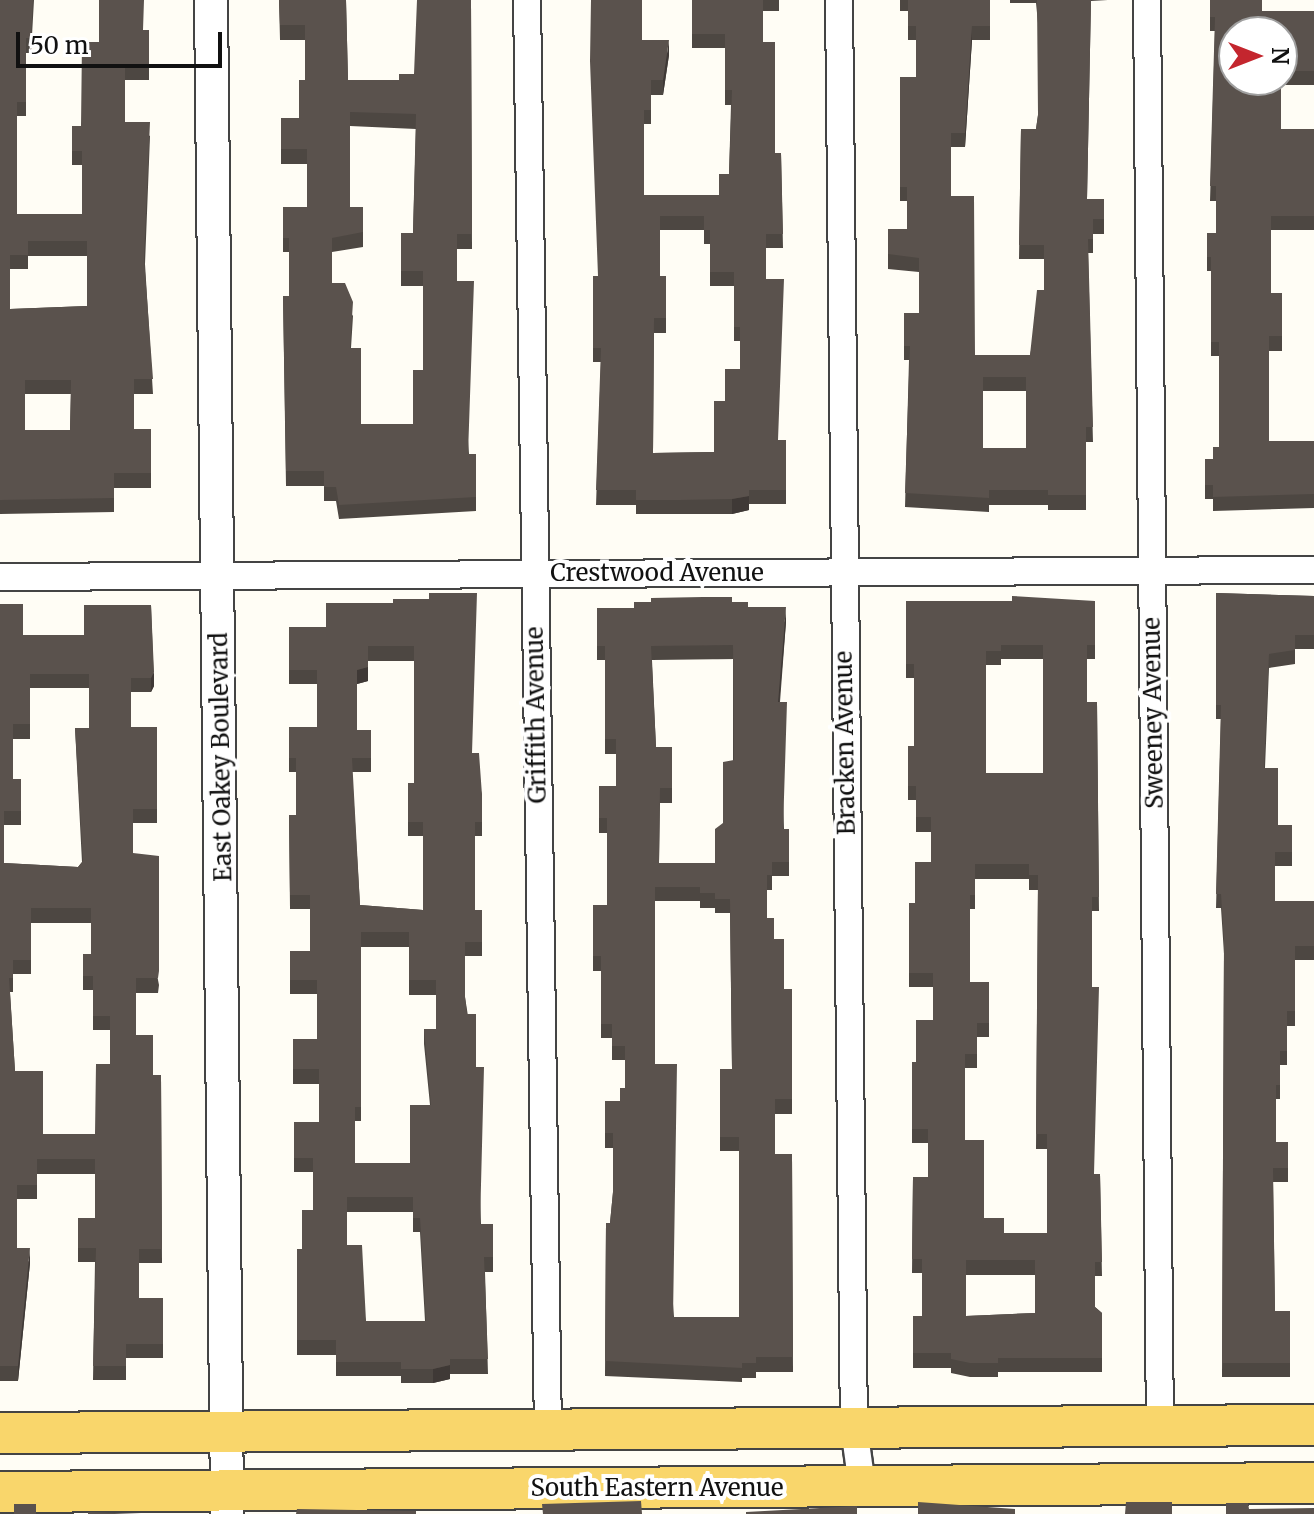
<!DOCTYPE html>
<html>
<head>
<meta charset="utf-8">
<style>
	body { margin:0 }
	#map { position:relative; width:1314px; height:1514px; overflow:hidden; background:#fffdf5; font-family:Merriweather,serif }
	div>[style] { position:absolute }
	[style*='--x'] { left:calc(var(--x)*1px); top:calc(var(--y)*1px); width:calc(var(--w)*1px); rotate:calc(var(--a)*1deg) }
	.roads { filter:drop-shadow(2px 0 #444) drop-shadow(-2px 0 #444) drop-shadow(0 2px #444) drop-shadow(0 -2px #444) }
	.minor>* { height:26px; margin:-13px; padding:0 13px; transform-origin:13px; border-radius:13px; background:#fff }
	.tertiary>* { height:32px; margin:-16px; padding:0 16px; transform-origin:16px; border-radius:16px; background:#fff }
	.primary>* { height:40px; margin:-20px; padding:0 20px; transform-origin:20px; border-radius:20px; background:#f9d66b }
	.wall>* { inset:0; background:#4d4742 }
	.shaded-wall>* { inset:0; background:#3f3936 }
	.building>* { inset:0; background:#5a524d; transform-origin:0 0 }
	span { translate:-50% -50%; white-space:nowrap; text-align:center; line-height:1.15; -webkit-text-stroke:8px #fff; paint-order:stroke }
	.street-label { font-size:24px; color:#111 }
	.north { position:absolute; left:1218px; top:16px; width:80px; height:80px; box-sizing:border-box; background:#fff; border:2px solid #a0a0a0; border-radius:50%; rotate:90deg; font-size:22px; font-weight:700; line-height:32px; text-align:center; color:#111 }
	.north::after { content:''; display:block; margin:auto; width:28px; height:36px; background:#c4262e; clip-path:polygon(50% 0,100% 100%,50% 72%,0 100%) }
	.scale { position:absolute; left:16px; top:32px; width:206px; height:36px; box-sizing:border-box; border:4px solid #111; border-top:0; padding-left:10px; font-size:24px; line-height:28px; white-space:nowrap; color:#111; -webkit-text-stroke:6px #fff; paint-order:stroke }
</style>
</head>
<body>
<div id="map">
	<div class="roads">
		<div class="minor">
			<i style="--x:527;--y:0;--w:1430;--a:89.16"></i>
			<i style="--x:839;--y:0;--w:1428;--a:89.4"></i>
			<i style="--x:854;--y:1428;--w:59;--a:82.1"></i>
			<i style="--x:1147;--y:0;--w:1426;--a:89.48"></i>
			<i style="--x:0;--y:577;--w:1314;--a:-0.31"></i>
		</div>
		<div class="tertiary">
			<i style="--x:211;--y:0;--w:1514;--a:89.39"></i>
		</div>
		<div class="primary">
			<i style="--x:0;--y:1433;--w:1314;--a:-0.35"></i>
			<i style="--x:0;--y:1492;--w:1314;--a:-0.39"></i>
		</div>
	</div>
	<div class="wall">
		<i style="clip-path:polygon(evenodd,0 0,34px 0,31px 53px,26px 53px,26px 116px,17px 116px,17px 214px,82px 214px,82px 165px,72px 165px,72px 126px,81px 126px,99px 42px,143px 30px,149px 30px,149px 80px,125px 80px,125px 122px,150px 136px,145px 264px,153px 394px,134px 394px,134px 429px,151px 429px,151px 488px,114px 488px,114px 512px,0 514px,0 0,28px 256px,87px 256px,87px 306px,10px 309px,10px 269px,28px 269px,28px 256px,0 0,25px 394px,71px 394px,70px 430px,25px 430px,25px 394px)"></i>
		<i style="clip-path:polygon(evenodd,279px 0,346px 0,348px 80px,399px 80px,414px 74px,471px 0,472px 249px,457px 249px,457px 281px,469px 454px,476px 454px,476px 511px,339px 519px,336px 501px,324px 501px,324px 486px,286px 486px,283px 296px,289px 296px,289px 252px,283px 252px,283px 207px,307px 207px,307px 164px,281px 164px,281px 118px,299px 118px,305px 80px,305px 40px,280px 40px,279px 0,350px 126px,416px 129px,413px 233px,401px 233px,401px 286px,423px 286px,423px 370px,413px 424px,361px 424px,351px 348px,353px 316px,332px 283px,332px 252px,363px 247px,363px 207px,350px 207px,350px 126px)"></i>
		<i style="clip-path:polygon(evenodd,692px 0,779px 0,779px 11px,763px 11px,763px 42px,775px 153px,781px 153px,783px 248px,766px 248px,766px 279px,778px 440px,786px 440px,786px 504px,749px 504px,749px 510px,732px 514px,636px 514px,636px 505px,596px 505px,601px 362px,593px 362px,593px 276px,598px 276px,642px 40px,669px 55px,663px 95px,651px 95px,651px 124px,644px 124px,644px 195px,719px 195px,729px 174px,731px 105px,725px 105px,725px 48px,692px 48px,692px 0,660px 230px,704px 230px,704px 244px,710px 244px,710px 286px,734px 286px,734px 341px,740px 341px,740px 369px,725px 401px,714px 452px,653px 453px,654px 333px,666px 333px,666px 276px,660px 276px,660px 230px)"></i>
		<i style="clip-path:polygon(evenodd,900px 0,990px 0,990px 40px,972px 40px,965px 147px,951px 147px,951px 196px,975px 355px,1030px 355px,1044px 290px,1044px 259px,1019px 259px,1021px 129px,1036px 129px,1038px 115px,1038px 23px,1036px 3px,1010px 3px,1010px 0,1108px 0,1091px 1px,1087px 199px,1104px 199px,1104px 234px,1093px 234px,1093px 253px,1088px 253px,1093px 442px,1086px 442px,1086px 510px,1048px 510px,1048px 505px,989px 505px,989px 512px,905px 507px,909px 360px,904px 360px,904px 313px,919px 313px,919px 272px,888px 269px,888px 229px,907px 229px,907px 201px,900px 201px,900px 77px,916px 77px,916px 40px,908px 40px,908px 11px,900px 11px,900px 0,983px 391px,1026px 391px,1026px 448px,983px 448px,983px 391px)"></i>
		<i style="clip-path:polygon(evenodd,1210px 0,1262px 11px,1314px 11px,1314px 85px,1281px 85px,1281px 129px,1314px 129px,1314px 230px,1271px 230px,1271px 293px,1282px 293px,1282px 351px,1269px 351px,1269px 441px,1314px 441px,1314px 508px,1213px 511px,1213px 499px,1205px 499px,1205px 459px,1213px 459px,1219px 447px,1219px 356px,1211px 356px,1211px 271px,1207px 271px,1207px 233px,1216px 233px,1216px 201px,1210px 201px,1215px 31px,1210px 31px,1210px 0,1282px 32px,1282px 80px,1234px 80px,1282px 32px)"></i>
		<i style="clip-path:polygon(1216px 593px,1314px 596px,1314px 649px,1295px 649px,1295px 664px,1269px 668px,1265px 768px,1278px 825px,1292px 825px,1292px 866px,1275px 866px,1275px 901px,1314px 901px,1314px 960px,1295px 960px,1295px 1026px,1287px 1026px,1287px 1065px,1280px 1065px,1280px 1099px,1276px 1099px,1276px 1142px,1288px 1142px,1288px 1182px,1273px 1182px,1275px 1311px,1290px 1311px,1290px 1377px,1222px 1377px,1224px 954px,1221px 908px,1216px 908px,1221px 719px,1216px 719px)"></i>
		<i style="clip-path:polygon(evenodd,906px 601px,1095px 601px,1095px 659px,1087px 659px,1087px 702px,1097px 702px,1099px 911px,1092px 911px,1092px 987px,1094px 1174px,1100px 1174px,1102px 1276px,1095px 1276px,1095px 1307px,1102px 1313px,1102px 1372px,998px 1372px,998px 1377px,970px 1377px,951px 1373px,951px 1368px,913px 1368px,913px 1316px,922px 1316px,922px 1273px,912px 1273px,913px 1177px,928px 1177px,928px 1143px,912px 1143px,912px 1062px,916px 1062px,933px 1020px,933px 987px,909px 987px,909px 903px,915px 903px,931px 862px,931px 832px,916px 832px,916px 800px,908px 800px,908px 746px,914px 746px,914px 678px,906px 678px,906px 601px,1001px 659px,1043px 659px,1043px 773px,986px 773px,986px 665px,1001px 665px,1001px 659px,906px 601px,975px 879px,1029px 879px,1029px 890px,1038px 890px,1036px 1149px,1047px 1149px,1047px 1233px,1004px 1233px,984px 1218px,965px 1140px,965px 1068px,977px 1068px,977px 1037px,989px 1037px,989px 982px,970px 982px,970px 909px,975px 909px,975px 879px,906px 601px,966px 1275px,1035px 1275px,1035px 1313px,966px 1316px,966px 1275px)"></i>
		<i style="clip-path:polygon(evenodd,732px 602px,786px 622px,780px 702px,784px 829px,789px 829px,789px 876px,772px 876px,772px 890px,767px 890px,767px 918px,774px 939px,784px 989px,792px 989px,792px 1114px,775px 1114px,775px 1154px,792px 1154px,793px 1372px,756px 1372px,756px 1378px,742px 1378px,742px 1382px,605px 1376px,606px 1223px,610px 1223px,613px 1192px,613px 1148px,605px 1148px,605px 1101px,620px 1101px,625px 1088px,625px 1060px,612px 1060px,612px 1038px,601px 1038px,601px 971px,593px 971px,593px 905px,607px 905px,607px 833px,599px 833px,599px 786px,616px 786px,616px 754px,605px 754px,605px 660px,597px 660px,597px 608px,634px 608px,732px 602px,733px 659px,733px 760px,723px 823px,715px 863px,659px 863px,660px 803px,672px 803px,672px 747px,656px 747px,652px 660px,733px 659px,732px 602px,655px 901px,700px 901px,700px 908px,715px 908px,715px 913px,730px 913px,732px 1069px,720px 1069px,720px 1151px,739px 1151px,739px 1317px,674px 1317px,655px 1064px,655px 901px)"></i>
		<i style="clip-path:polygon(evenodd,393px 603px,472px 753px,482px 795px,482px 836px,475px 836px,475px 910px,482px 910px,482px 956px,465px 956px,465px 997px,476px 1067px,481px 1224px,493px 1224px,493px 1272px,485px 1272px,488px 1374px,450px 1374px,450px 1379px,433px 1383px,401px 1383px,401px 1376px,336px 1376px,336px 1355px,297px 1355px,297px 1249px,302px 1249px,313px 1210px,313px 1172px,294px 1172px,294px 1122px,319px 1122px,319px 1084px,293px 1084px,293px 1039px,317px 1039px,317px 994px,290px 994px,290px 951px,310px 951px,310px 909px,290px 909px,289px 815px,296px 815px,296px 772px,289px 772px,289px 727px,317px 727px,317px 684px,289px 684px,289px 627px,326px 627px,393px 603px,368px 661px,414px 661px,414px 783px,408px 783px,408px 836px,423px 836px,423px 910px,360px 905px,352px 772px,371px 772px,371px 730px,357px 730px,357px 684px,368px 681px,368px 661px,393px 603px,361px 947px,409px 947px,409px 995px,436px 995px,436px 1029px,424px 1029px,424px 1044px,430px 1105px,410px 1163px,355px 1163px,355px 1121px,361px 1121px,361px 947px,393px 603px,347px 1212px,413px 1212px,413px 1232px,420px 1232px,425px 1321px,366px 1321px,347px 1245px,347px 1212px)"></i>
		<i style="clip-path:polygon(evenodd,0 604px,23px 635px,84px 635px,151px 605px,154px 686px,151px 692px,131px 692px,131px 727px,157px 727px,157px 823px,133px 823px,133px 853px,159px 985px,158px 993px,136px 993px,136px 1035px,153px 1075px,161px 1075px,162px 1263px,139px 1263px,139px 1298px,163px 1298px,163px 1358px,126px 1358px,126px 1380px,93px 1380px,95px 1262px,78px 1262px,78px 1218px,95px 1218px,95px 1174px,37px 1174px,37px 1199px,17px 1199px,17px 1248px,30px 1263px,18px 1381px,0 1381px,0 604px,30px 688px,89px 688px,89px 728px,75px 728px,82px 862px,78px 867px,4px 863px,4px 825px,21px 825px,21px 779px,13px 779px,13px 739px,30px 739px,30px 688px,0 604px,31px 923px,91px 923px,91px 954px,83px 954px,83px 990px,93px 990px,93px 1030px,110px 1030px,110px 1064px,95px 1134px,43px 1134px,15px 1071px,10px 992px,13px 992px,13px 974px,31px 974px,31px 923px)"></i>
	</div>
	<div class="shaded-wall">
		<i style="clip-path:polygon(972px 26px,972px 40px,965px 147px,965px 133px)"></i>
		<i style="clip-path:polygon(669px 40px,669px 55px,663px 95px,663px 80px)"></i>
		<i style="clip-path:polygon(749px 496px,749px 510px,732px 514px,732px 499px)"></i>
		<i style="clip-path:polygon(786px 607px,786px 622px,778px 716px,778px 702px)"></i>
		<i style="clip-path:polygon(368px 667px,368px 681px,357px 684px,357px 670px)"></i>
		<i style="clip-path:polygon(154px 672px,154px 686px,151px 692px,151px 678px)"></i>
		<i style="clip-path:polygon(30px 1248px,30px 1263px,18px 1381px,18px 1366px)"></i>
		<i style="clip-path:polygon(450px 1365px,450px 1379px,433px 1383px,433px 1369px)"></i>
	</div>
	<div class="building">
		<i style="clip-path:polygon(evenodd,0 0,33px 0,31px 38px,26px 38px,26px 102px,17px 102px,17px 214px,82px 214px,82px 151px,72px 151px,72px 126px,81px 126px,82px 42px,99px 42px,99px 0,144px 0,143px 30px,149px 30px,149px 65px,125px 65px,125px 122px,150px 122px,144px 258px,153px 379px,134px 379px,134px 429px,151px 429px,151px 473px,114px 473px,114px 498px,0 500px,0 0,28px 241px,87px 241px,87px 306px,10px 309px,10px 255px,28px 255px,28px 241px,0 0,25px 380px,71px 380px,70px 430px,25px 430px,25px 380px)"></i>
		<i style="clip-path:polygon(evenodd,279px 0,346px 0,348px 80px,399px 80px,399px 74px,414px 74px,417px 0,471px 0,472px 234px,457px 234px,457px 281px,474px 281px,468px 454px,476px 454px,476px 497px,339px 505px,336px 487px,324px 487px,324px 471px,286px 471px,283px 296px,289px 296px,289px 238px,283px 238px,283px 207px,307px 207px,307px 149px,281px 149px,281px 118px,299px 118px,299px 80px,305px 80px,305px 25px,280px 25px,279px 0,350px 112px,416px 114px,413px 233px,401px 233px,401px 271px,423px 271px,423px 370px,413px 370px,413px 424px,361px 424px,361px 348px,350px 348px,353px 302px,345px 283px,332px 283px,332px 238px,363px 232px,363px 207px,350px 207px,350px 112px)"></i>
		<i style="clip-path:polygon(evenodd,591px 0,642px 0,642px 40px,669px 40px,663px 80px,651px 80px,651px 110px,644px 110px,644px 195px,719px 195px,719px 174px,729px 174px,732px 90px,725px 90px,725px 34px,692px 34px,692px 0,763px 0,763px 42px,775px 42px,775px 153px,781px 153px,783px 234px,766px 234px,766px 279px,784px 279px,778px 440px,786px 440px,786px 490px,749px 490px,749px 496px,732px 499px,679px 500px,636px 500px,636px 490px,596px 490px,601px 348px,593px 348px,593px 276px,598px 276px,590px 61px,591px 0,660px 216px,704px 216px,704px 230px,710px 230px,710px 272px,734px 272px,734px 327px,740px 327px,740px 369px,725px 369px,725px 401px,714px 401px,714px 452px,653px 453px,654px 318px,666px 318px,666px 276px,660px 276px,660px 216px)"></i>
		<i style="clip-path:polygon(evenodd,908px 0,990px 0,990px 26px,972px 26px,965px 133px,951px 133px,951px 196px,974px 196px,975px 355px,1030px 355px,1037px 290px,1044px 290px,1044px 245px,1019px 245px,1021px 129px,1036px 129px,1038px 115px,1037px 0,1091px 0,1087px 199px,1104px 199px,1104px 219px,1093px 219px,1093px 239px,1088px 239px,1093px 427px,1086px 427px,1086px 495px,1048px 495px,1048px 490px,989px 490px,989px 498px,905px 493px,910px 346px,904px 346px,904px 313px,919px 313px,919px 258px,888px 254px,888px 229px,907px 229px,907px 187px,900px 187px,900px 77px,916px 77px,916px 26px,908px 26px,908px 0,983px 377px,1026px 377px,1026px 448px,983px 448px,983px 377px)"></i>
		<i style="clip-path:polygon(1210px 0,1262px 0,1262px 11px,1314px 11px,1314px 71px,1282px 71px,1282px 32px,1234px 32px,1234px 80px,1281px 80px,1281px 129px,1314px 129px,1314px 216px,1271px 216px,1271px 293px,1282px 293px,1282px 336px,1269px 336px,1269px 441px,1314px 441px,1314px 494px,1213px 497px,1213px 485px,1205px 485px,1205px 459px,1213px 459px,1213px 447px,1219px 447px,1219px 342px,1211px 342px,1211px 257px,1207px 257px,1207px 233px,1216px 233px,1216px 186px,1210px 186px,1215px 17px,1210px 17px)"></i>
		<i style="clip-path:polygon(evenodd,429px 593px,477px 593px,472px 753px,479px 753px,482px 795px,482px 822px,475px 822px,475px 910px,482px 910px,482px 942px,465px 942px,465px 997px,467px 1014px,476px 1014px,476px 1067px,484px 1067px,480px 1224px,493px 1224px,493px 1257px,484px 1257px,488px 1359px,450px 1359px,450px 1365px,433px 1369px,401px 1369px,401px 1362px,336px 1362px,336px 1340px,297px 1340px,297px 1249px,302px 1249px,302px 1210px,313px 1210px,313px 1158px,294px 1158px,294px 1122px,319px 1122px,319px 1069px,293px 1069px,293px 1039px,317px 1039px,317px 980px,290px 980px,290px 951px,310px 951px,310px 895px,290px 895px,289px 815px,296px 815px,296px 758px,289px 758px,289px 727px,317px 727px,317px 670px,289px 670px,289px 627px,326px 627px,326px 603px,393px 603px,393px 599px,429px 599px,429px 593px,368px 646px,414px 646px,414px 783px,408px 783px,408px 822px,423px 822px,423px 910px,360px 905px,352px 758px,371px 758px,371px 730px,357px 730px,357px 670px,368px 667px,368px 646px,429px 593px,361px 932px,409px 932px,409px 980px,436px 980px,436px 1029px,424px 1029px,431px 1105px,410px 1105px,410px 1163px,355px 1163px,355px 1107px,361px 1107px,361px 932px,429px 593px,347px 1197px,413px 1197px,413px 1218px,420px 1218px,426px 1321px,366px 1321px,362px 1245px,347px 1245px,347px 1197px)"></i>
		<i style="clip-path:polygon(1216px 593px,1314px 596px,1314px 635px,1295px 635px,1295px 650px,1269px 654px,1264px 768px,1278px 768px,1278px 825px,1292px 825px,1292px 852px,1275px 852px,1275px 901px,1314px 901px,1314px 946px,1295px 946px,1295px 1011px,1287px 1011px,1287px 1051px,1280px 1051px,1280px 1085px,1276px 1085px,1276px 1142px,1288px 1142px,1288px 1168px,1273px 1168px,1275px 1311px,1290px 1311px,1290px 1363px,1222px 1363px,1224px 941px,1221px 894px,1216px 894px,1221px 705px,1216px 705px)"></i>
		<i style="clip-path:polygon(evenodd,1012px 596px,1095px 601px,1095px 645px,1087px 645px,1087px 702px,1097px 702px,1099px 897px,1092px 897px,1092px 987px,1099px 987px,1094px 1174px,1100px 1174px,1102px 1262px,1095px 1262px,1095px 1307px,1102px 1313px,1102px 1358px,998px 1358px,998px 1363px,970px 1363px,951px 1359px,951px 1353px,913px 1353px,913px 1316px,922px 1316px,922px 1259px,912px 1259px,913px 1177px,928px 1177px,928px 1129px,912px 1129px,912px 1062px,916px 1062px,916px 1020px,933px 1020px,933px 973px,909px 973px,909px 903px,915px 903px,915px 862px,931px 862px,931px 817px,916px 817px,916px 786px,908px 786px,908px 746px,914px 746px,914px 664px,906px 664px,906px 601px,1012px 601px,1012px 596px,1001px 645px,1043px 645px,1043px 773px,986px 773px,986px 651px,1001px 651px,1001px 645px,1012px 596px,975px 864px,1029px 864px,1029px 875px,1038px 875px,1036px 1134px,1047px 1134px,1047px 1233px,1004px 1233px,1004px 1218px,984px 1218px,984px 1140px,965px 1140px,965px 1054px,977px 1054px,977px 1023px,989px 1023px,989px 982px,970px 982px,970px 895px,975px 895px,975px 864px,1012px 596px,966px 1260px,1035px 1260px,1035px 1313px,966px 1316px,966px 1260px)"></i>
		<i style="clip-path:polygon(evenodd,703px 597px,732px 597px,732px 602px,748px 602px,748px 607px,786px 607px,778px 702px,787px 702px,783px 829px,789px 829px,789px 862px,772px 862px,772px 875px,767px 875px,767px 918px,774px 918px,774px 939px,784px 939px,784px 989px,792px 989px,792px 1099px,775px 1099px,775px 1154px,792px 1154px,793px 1357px,756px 1357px,756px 1363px,742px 1363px,742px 1368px,605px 1361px,606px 1223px,610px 1223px,613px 1192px,613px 1133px,605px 1133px,605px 1101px,620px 1101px,620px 1088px,625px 1088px,625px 1046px,612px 1046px,612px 1024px,601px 1024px,601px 956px,593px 956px,593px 905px,607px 905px,607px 818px,599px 818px,599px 786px,616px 786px,616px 739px,605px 739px,605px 646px,597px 646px,597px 608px,634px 608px,634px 602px,651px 602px,651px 598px,703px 597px,733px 645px,734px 760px,723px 762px,723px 823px,715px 829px,715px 863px,659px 863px,660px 788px,672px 788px,672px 747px,656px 747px,651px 646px,733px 645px,703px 597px,655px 887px,700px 887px,700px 893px,715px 893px,715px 899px,730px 899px,732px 1069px,720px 1069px,720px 1137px,739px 1137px,739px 1317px,673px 1317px,677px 1064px,655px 1064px,655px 887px)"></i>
		<i style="clip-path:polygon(evenodd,0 604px,23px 604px,23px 635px,84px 635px,84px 605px,151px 605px,154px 672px,151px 678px,131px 678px,131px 727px,157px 727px,157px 809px,133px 809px,133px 853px,159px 856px,159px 971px,158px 978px,136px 978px,136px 1035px,153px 1035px,153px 1075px,161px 1075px,162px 1249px,139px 1249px,139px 1298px,163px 1298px,163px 1344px,126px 1344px,126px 1366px,93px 1366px,96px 1248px,78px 1248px,78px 1218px,95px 1218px,95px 1159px,37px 1159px,37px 1185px,17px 1185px,17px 1248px,30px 1248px,18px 1366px,0 1366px,0 604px,30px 674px,89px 674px,89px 728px,75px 728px,83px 861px,78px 867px,4px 863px,4px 811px,21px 811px,21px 779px,13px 779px,13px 724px,30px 724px,30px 674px,0 604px,31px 908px,91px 908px,91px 954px,83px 954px,83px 976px,93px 976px,93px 1016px,110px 1016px,110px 1064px,96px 1064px,95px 1134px,43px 1134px,43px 1071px,15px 1071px,9px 978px,13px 978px,13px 960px,31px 960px,31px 908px)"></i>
		<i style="clip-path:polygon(641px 1501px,642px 1514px,543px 1514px,542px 1504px)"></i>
		<i style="clip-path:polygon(918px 1502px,1015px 1509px,1015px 1514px,918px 1514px)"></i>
		<i style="clip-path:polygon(1126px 1502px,1172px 1502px,1172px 1514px,1114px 1514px,1125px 1514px)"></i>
		<i style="clip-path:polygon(1226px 1503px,1248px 1503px,1249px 1509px,1314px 1508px,1314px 1514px,1226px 1514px)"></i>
		<i style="left:14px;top:1504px;width:22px;height:10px"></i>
		<i style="clip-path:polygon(857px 1506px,857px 1514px,746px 1514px,746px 1512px)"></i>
		<i style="clip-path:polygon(297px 1509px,416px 1511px,416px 1514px,296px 1514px)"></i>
		<i style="clip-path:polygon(88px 1512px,141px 1514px,88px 1514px)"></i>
	</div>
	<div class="street-label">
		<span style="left:657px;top:573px">Crestwood Avenue</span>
		<span style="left:1153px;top:713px;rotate:-91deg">Sweeney Avenue</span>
		<span style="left:536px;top:715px;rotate:-91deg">Griffith Avenue</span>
		<span style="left:845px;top:743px;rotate:-91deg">Bracken Avenue</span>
		<span style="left:221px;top:757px;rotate:-91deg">East Oakey Boulevard</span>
		<span style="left:657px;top:1488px">South Eastern Avenue</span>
	</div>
	<div class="north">N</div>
	<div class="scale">50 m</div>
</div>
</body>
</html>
